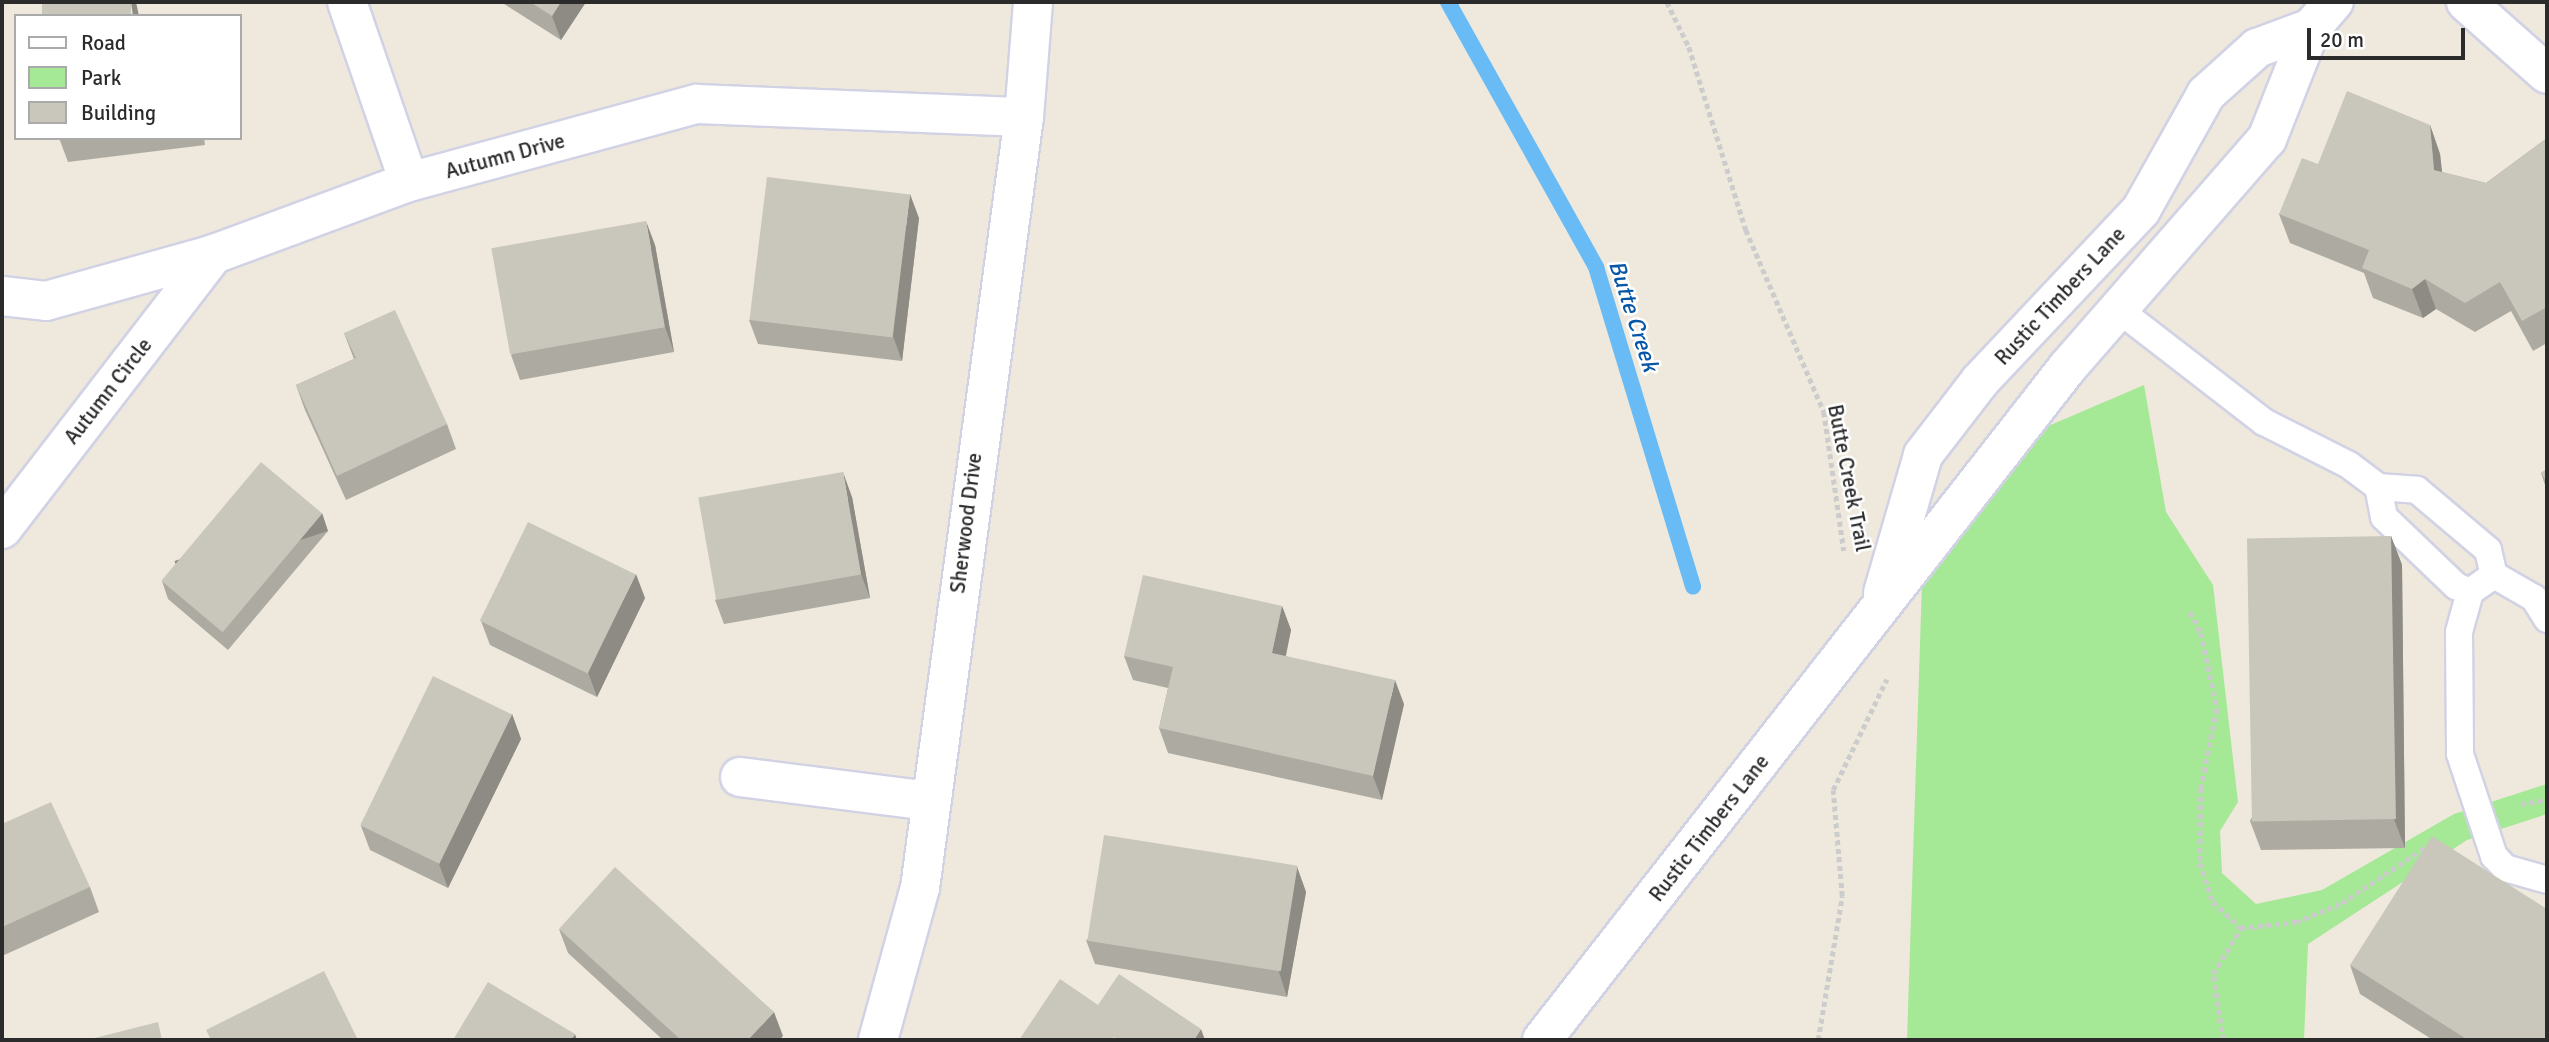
<!DOCTYPE html>
<html>
<head>
<meta charset="utf-8">
<style>
	body { margin:0 }
	#map { position:relative; width:2549px; height:1042px; overflow:hidden; background:#eee9dc; font-family:Signika,sans-serif }
	div>[style] { position:absolute }
	[style*='--x'] { left:calc(var(--x)*1px); top:calc(var(--y)*1px); width:calc(var(--w)*1px); rotate:calc(var(--a)*1deg) }
	.green>* { inset:0; background:#a5e896 }
	.stream>* { height:16px; margin:-8px; padding:0 8px; transform-origin:8px; border-radius:8px; background:#69bbf6 }
	.path>* { height:4.5px; margin-top:-2.25px; transform-origin:0; background:repeating-linear-gradient(90deg,#ccc 0 5px,transparent 0 8.5px) }
	.roads { filter:drop-shadow(2px 0 #d2d2e5) drop-shadow(-2px 0 #d2d2e5) drop-shadow(0 2px #d2d2e5) drop-shadow(0 -2px #d2d2e5) }
	.lane>* { height:26px; margin:-13px; padding:0 13px; transform-origin:13px; border-radius:13px; background:#fff }
	.street>* { height:38px; margin:-19px; padding:0 19px; transform-origin:19px; border-radius:19px; background:#fff }
	.secondary>* { height:38px; margin:-19px; padding:0 19px; transform-origin:19px; border-radius:19px; background:#fff }
	.wall>* { inset:0; background:#adaaa2 }
	.shaded-wall>* { inset:0; background:#8d8b84; transform-origin:0 0 }
	.building>* { inset:0; background:#c9c6bc; transform-origin:0 0 }
	span { translate:-50% -50%; white-space:nowrap; text-align:center; line-height:1.15; -webkit-text-stroke:5px #fff; paint-order:stroke }
	.street-label { font-size:21px; color:#2b2b2b }
	.water-label { font-size:23px; color:#0556a6; font-style:italic }
	.frame { position:absolute; inset:0; border:4px solid #2b2b2b; pointer-events:none }
	.legend { position:absolute; left:14px; top:14px; width:228px; height:126px; box-sizing:border-box; background:#fff; border:2px solid #aaa; margin:0; padding:9px 12px; list-style:none; font-size:21px; color:#2b2b2b }
	.legend li { display:flex; align-items:center; gap:14px; height:35px }
	.legend b { width:35px; border:2px solid #aaa }
	.scale { position:absolute; left:2307px; top:28px; width:158px; height:32px; box-sizing:border-box; border:4px solid #2b2b2b; border-top:0; padding-left:9px; font-size:21px; line-height:24px; white-space:nowrap; color:#2b2b2b; -webkit-text-stroke:5px #fff; paint-order:stroke }
</style>
</head>
<body>
<div id="map">
	<div class="green">
		<i style="clip-path:polygon(2144px 385px,2166px 512px,2213px 585px,2238px 802px,2220px 831px,2222px 873px,2256px 904px,2322px 890px,2454px 814px,2547px 784px,2547px 814px,2467px 840px,2308px 944px,2304px 1040px,1907px 1040px,1922px 583px,2032px 433px)"></i>
	</div>
	<div class="stream">
		<i style="--x:1448;--y:2;--w:304;--a:60.8"></i>
		<i style="--x:1596;--y:267;--w:334;--a:73.1"></i>
	</div>
	<div class="path">
		<i style="--x:1667;--y:2;--w:50;--a:63.9"></i>
		<i style="--x:1689;--y:47;--w:192;--a:72.7"></i>
		<i style="--x:1746;--y:230;--w:198;--a:66.8"></i>
		<i style="--x:1824;--y:412;--w:140;--a:81.8"></i>
		<i style="--x:2190;--y:612;--w:24;--a:62"></i>
		<i style="--x:2201;--y:633;--w:78;--a:78.1"></i>
		<i style="--x:2217;--y:709;--w:81;--a:101.4"></i>
		<i style="--x:2201;--y:788;--w:75;--a:90.8"></i>
		<i style="--x:2200;--y:863;--w:41;--a:71.6"></i>
		<i style="--x:2213;--y:902;--w:38;--a:43"></i>
		<i style="--x:2521;--y:804;--w:26;--a:-11"></i>
		<i style="--x:1818;--y:1040;--w:146;--a:-80.5"></i>
		<i style="--x:1842;--y:896;--w:106;--a:-94.9"></i>
		<i style="--x:1833;--y:790;--w:123;--a:-64.1"></i>
		<i style="--x:2223;--y:1040;--w:67;--a:-98.6"></i>
		<i style="--x:2213;--y:974;--w:54;--a:-58.7"></i>
		<i style="--x:2241;--y:928;--w:55;--a:-6.2"></i>
		<i style="--x:2296;--y:922;--w:50;--a:-22.4"></i>
		<i style="--x:2342;--y:903;--w:102;--a:-33.8"></i>
	</div>
	<div class="roads">
		<div class="lane">
			<i style="--x:2119;--y:310;--w:183;--a:37.7"></i>
			<i style="--x:2264;--y:422;--w:95;--a:26.8"></i>
			<i style="--x:2349;--y:465;--w:36;--a:37"></i>
			<i style="--x:2378;--y:487;--w:39;--a:4"></i>
			<i style="--x:2417;--y:490;--w:93;--a:40.2"></i>
			<i style="--x:2488;--y:550;--w:26;--a:77"></i>
			<i style="--x:2494;--y:575;--w:29;--a:145"></i>
			<i style="--x:2470;--y:592;--w:15;--a:-157"></i>
			<i style="--x:2456;--y:586;--w:100;--a:-136.2"></i>
			<i style="--x:2384;--y:517;--w:31;--a:-101"></i>
			<i style="--x:2494;--y:575;--w:46;--a:29.9"></i>
			<i style="--x:2534;--y:598;--w:25;--a:58"></i>
			<i style="--x:2470;--y:592;--w:41;--a:105.4"></i>
			<i style="--x:2459;--y:632;--w:122;--a:89.5"></i>
			<i style="--x:2460;--y:754;--w:108;--a:71.6"></i>
			<i style="--x:2494;--y:856;--w:16;--a:47"></i>
			<i style="--x:2505;--y:868;--w:44;--a:15.9"></i>
		</div>
		<div class="street">
			<i style="--x:347;--y:2;--w:190;--a:71"></i>
			<i style="--x:2;--y:296;--w:44;--a:6.5"></i>
			<i style="--x:46;--y:301;--w:174;--a:-15.6"></i>
			<i style="--x:214;--y:254;--w:208;--a:-20.3"></i>
			<i style="--x:409;--y:182;--w:298;--a:-15.2"></i>
			<i style="--x:697;--y:104;--w:327;--a:2.3"></i>
			<i style="--x:2;--y:529;--w:347;--a:-52.4"></i>
			<i style="--x:1883;--y:593;--w:144;--a:-73.8"></i>
			<i style="--x:1923;--y:455;--w:93;--a:-52.4"></i>
			<i style="--x:1980;--y:381;--w:235;--a:-46.7"></i>
			<i style="--x:2141;--y:210;--w:133;--a:-60.7"></i>
			<i style="--x:2206;--y:94;--w:69;--a:-42"></i>
			<i style="--x:2257;--y:48;--w:58;--a:-20.3"></i>
			<i style="--x:740;--y:777;--w:193;--a:7.2"></i>
			<i style="--x:878;--y:1040;--w:158;--a:-74.6"></i>
			<i style="--x:920;--y:888;--w:778;--a:-82.32"></i>
			<i style="--x:1024;--y:117;--w:115;--a:-85.5"></i>
			<i style="--x:1542;--y:1040;--w:853;--a:-52"></i>
			<i style="--x:2067;--y:368;--w:304;--a:-48.9"></i>
			<i style="--x:2267;--y:139;--w:119;--a:-68.4"></i>
			<i style="--x:2311;--y:28;--w:35;--a:-49"></i>
		</div>
		<div class="secondary">
			<i style="--x:2466;--y:2;--w:108;--a:41.6"></i>
		</div>
	</div>
	<div class="wall">
		<i style="clip-path:polygon(501px 2px,586px 2px,561px 40px)"></i>
		<i style="clip-path:polygon(2430px 125px,2440px 154px,2442px 172px,2486px 183px,2547px 138px,2547px 343px,2533px 351px,2511px 311px,2475px 332px,2436px 309px,2423px 318px,2373px 298px,2364px 273px,2290px 243px,2279px 214px)"></i>
		<i style="clip-path:polygon(59px 138px,204px 138px,205px 145px,68px 162px)"></i>
		<i style="clip-path:polygon(919px 218px,902px 361px,758px 344px,749px 320px)"></i>
		<i style="clip-path:polygon(655px 245px,674px 352px,520px 380px,511px 355px)"></i>
		<i style="clip-path:polygon(344px 333px,447px 424px,456px 449px,346px 500px,305px 410px,296px 385px,354px 359px)"></i>
		<i style="clip-path:polygon(2547px 469px,2547px 491px,2541px 473px)"></i>
		<i style="clip-path:polygon(852px 497px,870px 598px,724px 624px,715px 600px)"></i>
		<i style="clip-path:polygon(322px 513px,328px 531px,228px 650px,168px 599px,162px 581px)"></i>
		<i style="clip-path:polygon(2391px 536px,2402px 565px,2405px 848px,2261px 850px,2250px 821px)"></i>
		<i style="clip-path:polygon(645px 598px,597px 697px,490px 645px,481px 621px)"></i>
		<i style="clip-path:polygon(1282px 606px,1291px 630px,1286px 656px,1404px 704px,1382px 800px,1168px 753px,1159px 728px,1168px 688px,1133px 680px,1124px 656px)"></i>
		<i style="clip-path:polygon(512px 714px,521px 739px,448px 888px,370px 850px,361px 826px)"></i>
		<i style="clip-path:polygon(2px 824px,90px 887px,99px 912px,2px 956px)"></i>
		<i style="clip-path:polygon(1297px 867px,1306px 892px,1287px 997px,1095px 964px,1086px 940px)"></i>
		<i style="clip-path:polygon(559px 929px,783px 1036px,779px 1040px,663px 1040px,568px 953px)"></i>
		<i style="clip-path:polygon(2350px 965px,2547px 1040px,2433px 1040px,2360px 994px)"></i>
	</div>
	<div class="shaded-wall">
		<i style="clip-path:polygon(131px 2px,136px 2px,139px 16px,133px 16px)"></i>
		<i style="clip-path:polygon(561px 2px,586px 2px,561px 40px,552px 16px)"></i>
		<i style="clip-path:polygon(2430px 125px,2440px 154px,2445px 199px,2434px 170px)"></i>
		<i style="clip-path:polygon(910px 194px,919px 218px,902px 361px,893px 336px)"></i>
		<i style="clip-path:polygon(646px 221px,655px 245px,674px 352px,665px 327px)"></i>
		<i style="clip-path:polygon(2425px 279px,2436px 309px,2423px 318px,2412px 289px)"></i>
		<i style="clip-path:polygon(843px 472px,852px 497px,870px 598px,861px 574px)"></i>
		<i style="left:322px;top:513px;width:19px;height:155px;rotate:72deg"></i>
		<i style="clip-path:polygon(2391px 536px,2402px 565px,2405px 848px,2394px 819px)"></i>
		<i style="clip-path:polygon(636px 574px,645px 598px,597px 697px,588px 672px)"></i>
		<i style="clip-path:polygon(1282px 606px,1291px 630px,1281px 677px,1272px 653px)"></i>
		<i style="clip-path:polygon(1395px 680px,1404px 704px,1382px 800px,1373px 776px)"></i>
		<i style="clip-path:polygon(512px 714px,521px 739px,448px 888px,439px 864px)"></i>
		<i style="clip-path:polygon(1297px 867px,1306px 892px,1287px 997px,1279px 972px)"></i>
		<i style="clip-path:polygon(774px 1012px,783px 1036px,779px 1040px,748px 1040px)"></i>
		<i style="clip-path:polygon(1201px 1029px,1205px 1040px,1194px 1040px)"></i>
		<i style="clip-path:polygon(575px 1034px,577px 1040px,571px 1040px)"></i>
	</div>
	<div class="building">
		<i style="left:42px;top:2px;width:89px;height:14px"></i>
		<i style="clip-path:polygon(530px 2px,561px 2px,552px 16px)"></i>
		<i style="clip-path:polygon(2347px 91px,2430px 125px,2434px 170px,2486px 183px,2547px 138px,2547px 307px,2522px 321px,2500px 282px,2465px 303px,2425px 279px,2412px 289px,2362px 268px,2369px 250px,2279px 214px,2302px 158px,2318px 164px)"></i>
		<i style="left:767px;top:177px;width:144px;height:144px;rotate:7deg"></i>
		<i style="left:646px;top:221px;width:108px;height:157px;rotate:80deg"></i>
		<i style="clip-path:polygon(395px 310px,447px 424px,337px 476px,296px 385px,356px 358px,344px 333px)"></i>
		<i style="left:261px;top:462px;width:80px;height:155px;rotate:40deg"></i>
		<i style="clip-path:polygon(2547px 469px,2547px 483px,2541px 473px)"></i>
		<i style="left:843px;top:472px;width:104px;height:147px;rotate:80deg"></i>
		<i style="left:528px;top:522px;width:120px;height:110px;rotate:26deg"></i>
		<i style="left:2391px;top:536px;width:283px;height:144px;rotate:89deg"></i>
		<i style="clip-path:polygon(1143px 575px,1282px 606px,1272px 653px,1395px 680px,1373px 776px,1159px 728px,1173px 667px,1124px 656px)"></i>
		<i style="left:433px;top:676px;width:88px;height:166px;rotate:26deg"></i>
		<i style="clip-path:polygon(51px 802px,90px 887px,2px 927px,2px 824px)"></i>
		<i style="left:1104px;top:835px;width:196px;height:107px;rotate:9deg"></i>
		<i style="clip-path:polygon(2432px 836px,2547px 909px,2547px 1040px,2468px 1040px,2350px 965px)"></i>
		<i style="clip-path:polygon(615px 867px,774px 1012px,748px 1040px,681px 1040px,559px 929px)"></i>
		<i style="clip-path:polygon(324px 971px,358px 1040px,211px 1040px,206px 1030px)"></i>
		<i style="clip-path:polygon(1119px 974px,1201px 1029px,1194px 1040px,1119px 1040px,1114px 1037px,1112px 1040px,1019px 1040px,1060px 979px,1098px 1005px)"></i>
		<i style="clip-path:polygon(488px 982px,575px 1034px,571px 1040px,453px 1040px)"></i>
		<i style="clip-path:polygon(158px 1022px,162px 1040px,87px 1040px)"></i>
	</div>
	<div class="street-label">
		<span style="left:505px;top:156px;rotate:-15deg">Autumn Drive</span>
		<span style="left:2060px;top:296px;rotate:-47deg">Rustic Timbers Lane</span>
		<span style="left:108px;top:391px;rotate:-52deg">Autumn Circle</span>
		<span style="left:1849px;top:478px;rotate:79deg">Butte Creek Trail</span>
		<span style="left:966px;top:523px;rotate:-83deg">Sherwood Drive</span>
		<span style="left:1709px;top:828px;rotate:-52deg">Rustic Timbers Lane</span>
	</div>
	<div class="water-label">
		<span style="left:1633px;top:316px;rotate:72deg">Butte Creek</span>
	</div>
	<div class="frame"></div>
	<ul class="legend">
	<li><b style="height:9px;background:#fff"></b>Road</li>
	<li><b style="height:19px;background:#a5e896"></b>Park</li>
	<li><b style="height:19px;background:#c9c6bc"></b>Building</li>
	</ul>
	<div class="scale">20 m</div>
</div>
</body>
</html>
